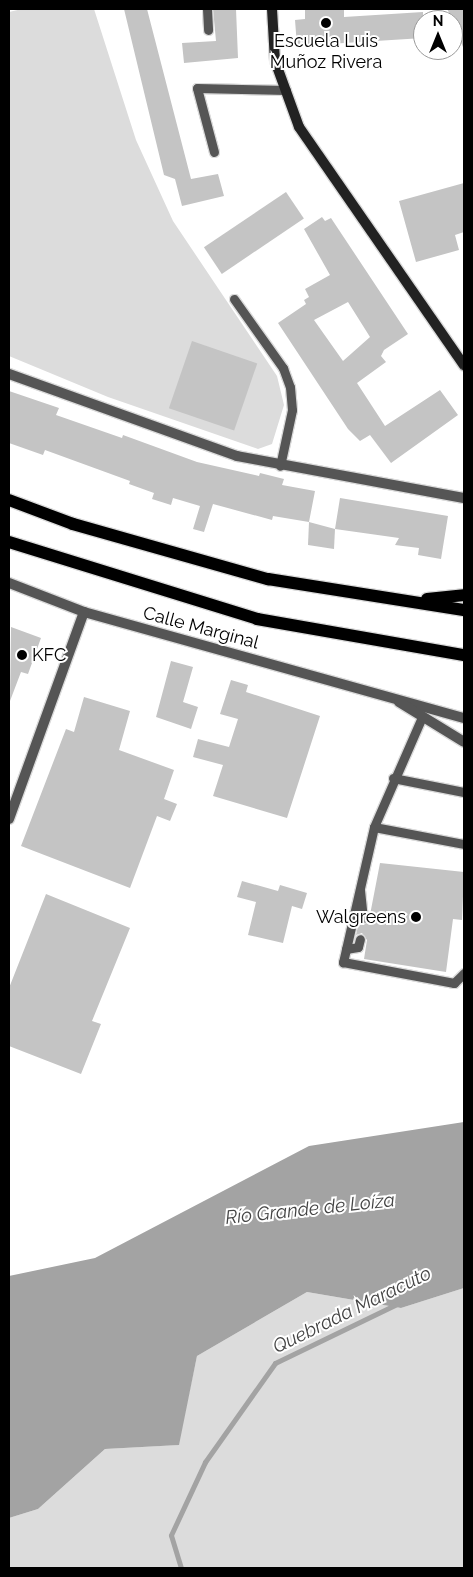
<!DOCTYPE html>
<html>
<head>
<meta charset="utf-8">
<style>
	body { margin:0 }
	#map { position:relative; width:473px; height:1577px; overflow:hidden; background:#fff; font-family:Raleway,sans-serif }
	div>[style] { position:absolute }
	[style*='--x'] { left:calc(var(--x)*1px); top:calc(var(--y)*1px); width:calc(var(--w)*1px); rotate:calc(var(--a)*1deg) }
	.green>* { inset:0; background:#dcdcdc }
	.water>* { inset:0; background:#a3a3a3 }
	.stream>* { height:5px; margin:-2.5px; padding:0 2.5px; transform-origin:2.5px; border-radius:2.5px; background:#a3a3a3 }
	.building>* { inset:0; background:#c4c4c4; transform-origin:0 0 }
	.roads { filter:drop-shadow(1px 0 #dbdbdb) drop-shadow(-1px 0 #dbdbdb) drop-shadow(0 1px #dbdbdb) drop-shadow(0 -1px #dbdbdb) }
	.lane>* { height:9px; margin:-4.5px; padding:0 4.5px; transform-origin:4.5px; border-radius:4.5px; background:#555 }
	.street>* { height:10px; margin:-5px; padding:0 5px; transform-origin:5px; border-radius:5px; background:#555 }
	.secondary>* { height:10px; margin:-5px; padding:0 5px; transform-origin:5px; border-radius:5px; background:#222 }
	.primary>* { height:12px; margin:-6px; padding:0 6px; transform-origin:6px; border-radius:6px; background:#000 }
	.dots>* { width:14px; height:14px; translate:-50% -50%; box-sizing:border-box; border:2px solid #fff; border-radius:50% }
	span { translate:-50% -50%; white-space:nowrap; text-align:center; line-height:1.15; -webkit-text-stroke:4px #fff; paint-order:stroke }
	.poi-label { font-size:18px; color:#000 }
	.left { translate:0 -50%; text-align:left }
	.right { translate:-100% -50%; text-align:right }
	.street-label { font-size:18px; color:#000 }
	.water-label { font-size:19px; color:#444; font-style:italic }
	.frame { position:absolute; inset:0; border:10px solid #000; pointer-events:none }
	.north { position:absolute; left:413px; top:10px; width:50px; height:50px; box-sizing:border-box; background:#fff; border:1px solid #999; border-radius:50%; rotate:0deg; font-size:14px; font-weight:700; line-height:20px; text-align:center; color:#000 }
	.north::after { content:''; display:block; margin:auto; width:18px; height:22px; background:#000; clip-path:polygon(50% 0,100% 100%,50% 72%,0 100%) }
</style>
</head>
<body>
<div id="map">
	<div class="green">
		<i style="clip-path:polygon(22px 9px,94px 9px,136px 140px,173px 221px,277px 376px,284px 405px,272px 444px,258px 449px,108px 397px,9px 356px,9px 12px)"></i>
		<i style="clip-path:polygon(464px 1288px,464px 1568px,9px 1568px,9px 1518px,38px 1509px,105px 1449px,178px 1445px,197px 1356px,307px 1292px,401px 1308px)"></i>
	</div>
	<div class="water">
		<i style="clip-path:polygon(464px 1122px,464px 1288px,401px 1308px,307px 1292px,197px 1356px,179px 1445px,105px 1449px,38px 1509px,9px 1518px,9px 1276px,95px 1258px,309px 1146px)"></i>
	</div>
	<div class="stream">
		<i style="--x:181;--y:1568;--w:34;--a:-107"></i>
		<i style="--x:171;--y:1535;--w:81;--a:-65"></i>
		<i style="--x:205;--y:1462;--w:121;--a:-54.7"></i>
		<i style="--x:275;--y:1363;--w:136;--a:-25.8"></i>
	</div>
	<div class="building">
		<i style="clip-path:polygon(124px 9px,147px 9px,191px 179px,218px 174px,224px 196px,182px 206px,175px 179px,164px 175px)"></i>
		<i style="clip-path:polygon(213px 9px,236px 9px,238px 58px,184px 63px,182px 43px,216px 41px)"></i>
		<i style="clip-path:polygon(305px 9px,344px 9px,344px 17px,423px 12px,423px 38px,297px 46px,295px 20px,305px 19px)"></i>
		<i style="clip-path:polygon(447px 9px,464px 9px,464px 50px,453px 20px)"></i>
		<i style="clip-path:polygon(464px 183px,464px 232px,455px 235px,459px 250px,416px 262px,399px 201px)"></i>
		<i style="left:286px;top:192px;width:32px;height:99px;rotate:56deg"></i>
		<i style="clip-path:polygon(evenodd,322px 217px,325px 221px,331px 218px,408px 334px,384px 350px,381px 356px,386px 362px,357px 383px,385px 426px,440px 390px,458px 415px,391px 463px,370px 435px,360px 441px,348px 429px,278px 323px,306px 304px,304px 300px,309px 297px,305px 289px,330px 275px,304px 229px,322px 217px,348px 302px,370px 337px,343px 361px,314px 320px,348px 302px)"></i>
		<i style="left:192px;top:341px;width:69px;height:71px;rotate:19deg"></i>
		<i style="clip-path:polygon(9px 391px,59px 408px,56px 415px,122px 438px,123px 435px,197px 462px,259px 476px,260px 473px,284px 479px,282px 485px,315px 491px,309px 522px,273px 516px,272px 520px,213px 504px,204px 532px,193px 529px,200px 506px,173px 498px,171px 505px,152px 499px,154px 493px,129px 484px,130px 481px,45px 450px,43px 455px,9px 443px)"></i>
		<i style="clip-path:polygon(340px 498px,448px 516px,441px 559px,418px 555px,419px 548px,395px 545px,399px 538px,335px 529px)"></i>
		<i style="clip-path:polygon(309px 522px,335px 529px,334px 549px,308px 545px)"></i>
		<i style="clip-path:polygon(11px 627px,41px 638px,28px 674px,21px 672px,10px 701px)"></i>
		<i style="clip-path:polygon(171px 661px,193px 667px,183px 702px,198px 707px,191px 729px,156px 717px)"></i>
		<i style="clip-path:polygon(231px 680px,248px 685px,246px 692px,320px 716px,287px 818px,213px 796px,223px 765px,193px 757px,198px 739px,229px 747px,238px 719px,220px 714px)"></i>
		<i style="clip-path:polygon(84px 697px,130px 711px,119px 750px,174px 770px,164px 799px,177px 804px,170px 821px,157px 816px,130px 888px,21px 846px,66px 729px,74px 732px)"></i>
		<i style="clip-path:polygon(380px 863px,464px 872px,462px 920px,453px 919px,446px 972px,364px 959px,367px 940px,362px 933px,356px 935px,359px 922px,369px 920px)"></i>
		<i style="clip-path:polygon(242px 881px,278px 891px,280px 885px,307px 893px,302px 909px,292px 906px,283px 943px,248px 935px,256px 902px,237px 897px)"></i>
		<i style="clip-path:polygon(46px 894px,130px 928px,92px 1021px,101px 1024px,81px 1074px,9px 1046px,9px 988px)"></i>
	</div>
	<div class="roads">
		<div class="lane">
			<i style="--x:207;--y:9;--w:21;--a:87"></i>
			<i style="--x:214;--y:152;--w:66;--a:-104.9"></i>
			<i style="--x:197;--y:88;--w:89;--a:1.3"></i>
			<i style="--x:234;--y:299;--w:85;--a:54.6"></i>
			<i style="--x:283;--y:368;--w:20;--a:70"></i>
			<i style="--x:290;--y:387;--w:23;--a:85"></i>
			<i style="--x:292;--y:410;--w:57;--a:102.1"></i>
			<i style="--x:422;--y:717;--w:120;--a:113.6"></i>
			<i style="--x:374;--y:827;--w:139;--a:102.9"></i>
			<i style="--x:343;--y:962;--w:113;--a:10.7"></i>
			<i style="--x:454;--y:983;--w:14;--a:-45"></i>
			<i style="--x:393;--y:778;--w:72;--a:11.2"></i>
			<i style="--x:374;--y:827;--w:92;--a:10.7"></i>
			<i style="--x:360;--y:890;--w:28;--a:84"></i>
			<i style="--x:346;--y:949;--w:12;--a:-9"></i>
			<i style="--x:358;--y:947;--w:8;--a:-76"></i>
		</div>
		<div class="street">
			<i style="--x:9;--y:374;--w:242;--a:19.8"></i>
			<i style="--x:237;--y:456;--w:231;--a:10.5"></i>
			<i style="--x:9;--y:583;--w:80;--a:21.1"></i>
			<i style="--x:84;--y:612;--w:395;--a:15.6"></i>
			<i style="--x:399;--y:702;--w:76;--a:31.6"></i>
			<i style="--x:9;--y:819;--w:220;--a:-70.1"></i>
		</div>
		<div class="secondary">
			<i style="--x:272;--y:9;--w:52;--a:86.7"></i>
			<i style="--x:275;--y:61;--w:70;--a:70"></i>
			<i style="--x:299;--y:127;--w:290;--a:55.3"></i>
		</div>
		<div class="primary">
			<i style="--x:9;--y:500;--w:68;--a:20.6"></i>
			<i style="--x:73;--y:524;--w:203;--a:15.8"></i>
			<i style="--x:268;--y:579;--w:198;--a:9"></i>
			<i style="--x:9;--y:542;--w:260;--a:17.2"></i>
			<i style="--x:257;--y:619;--w:210;--a:9.9"></i>
			<i style="--x:427;--y:599;--w:37;--a:-6"></i>
		</div>
	</div>
	<div class="dots">
		<i style="left:326px;top:23px;background:#000"></i>
		<i style="left:22px;top:655px;background:#000"></i>
		<i style="left:416px;top:917px;background:#000"></i>
	</div>
	<div class="poi-label">
		<span style="left:326px;top:52px">Escuela Luis<br>Muñoz Rivera</span>
		<span class="left" style="left:32px;top:655px">KFC</span>
		<span class="right" style="left:406px;top:917px">Walgreens</span>
	</div>
	<div class="street-label">
		<span style="left:201px;top:628px;rotate:15deg">Calle Marginal</span>
	</div>
	<div class="water-label">
		<span style="left:310px;top:1209px;rotate:-6deg">Río Grande de Loíza</span>
		<span style="left:352px;top:1310px;rotate:-26deg">Quebrada Maracuto</span>
	</div>
	<div class="frame"></div>
	<div class="north">N</div>
</div>
</body>
</html>
